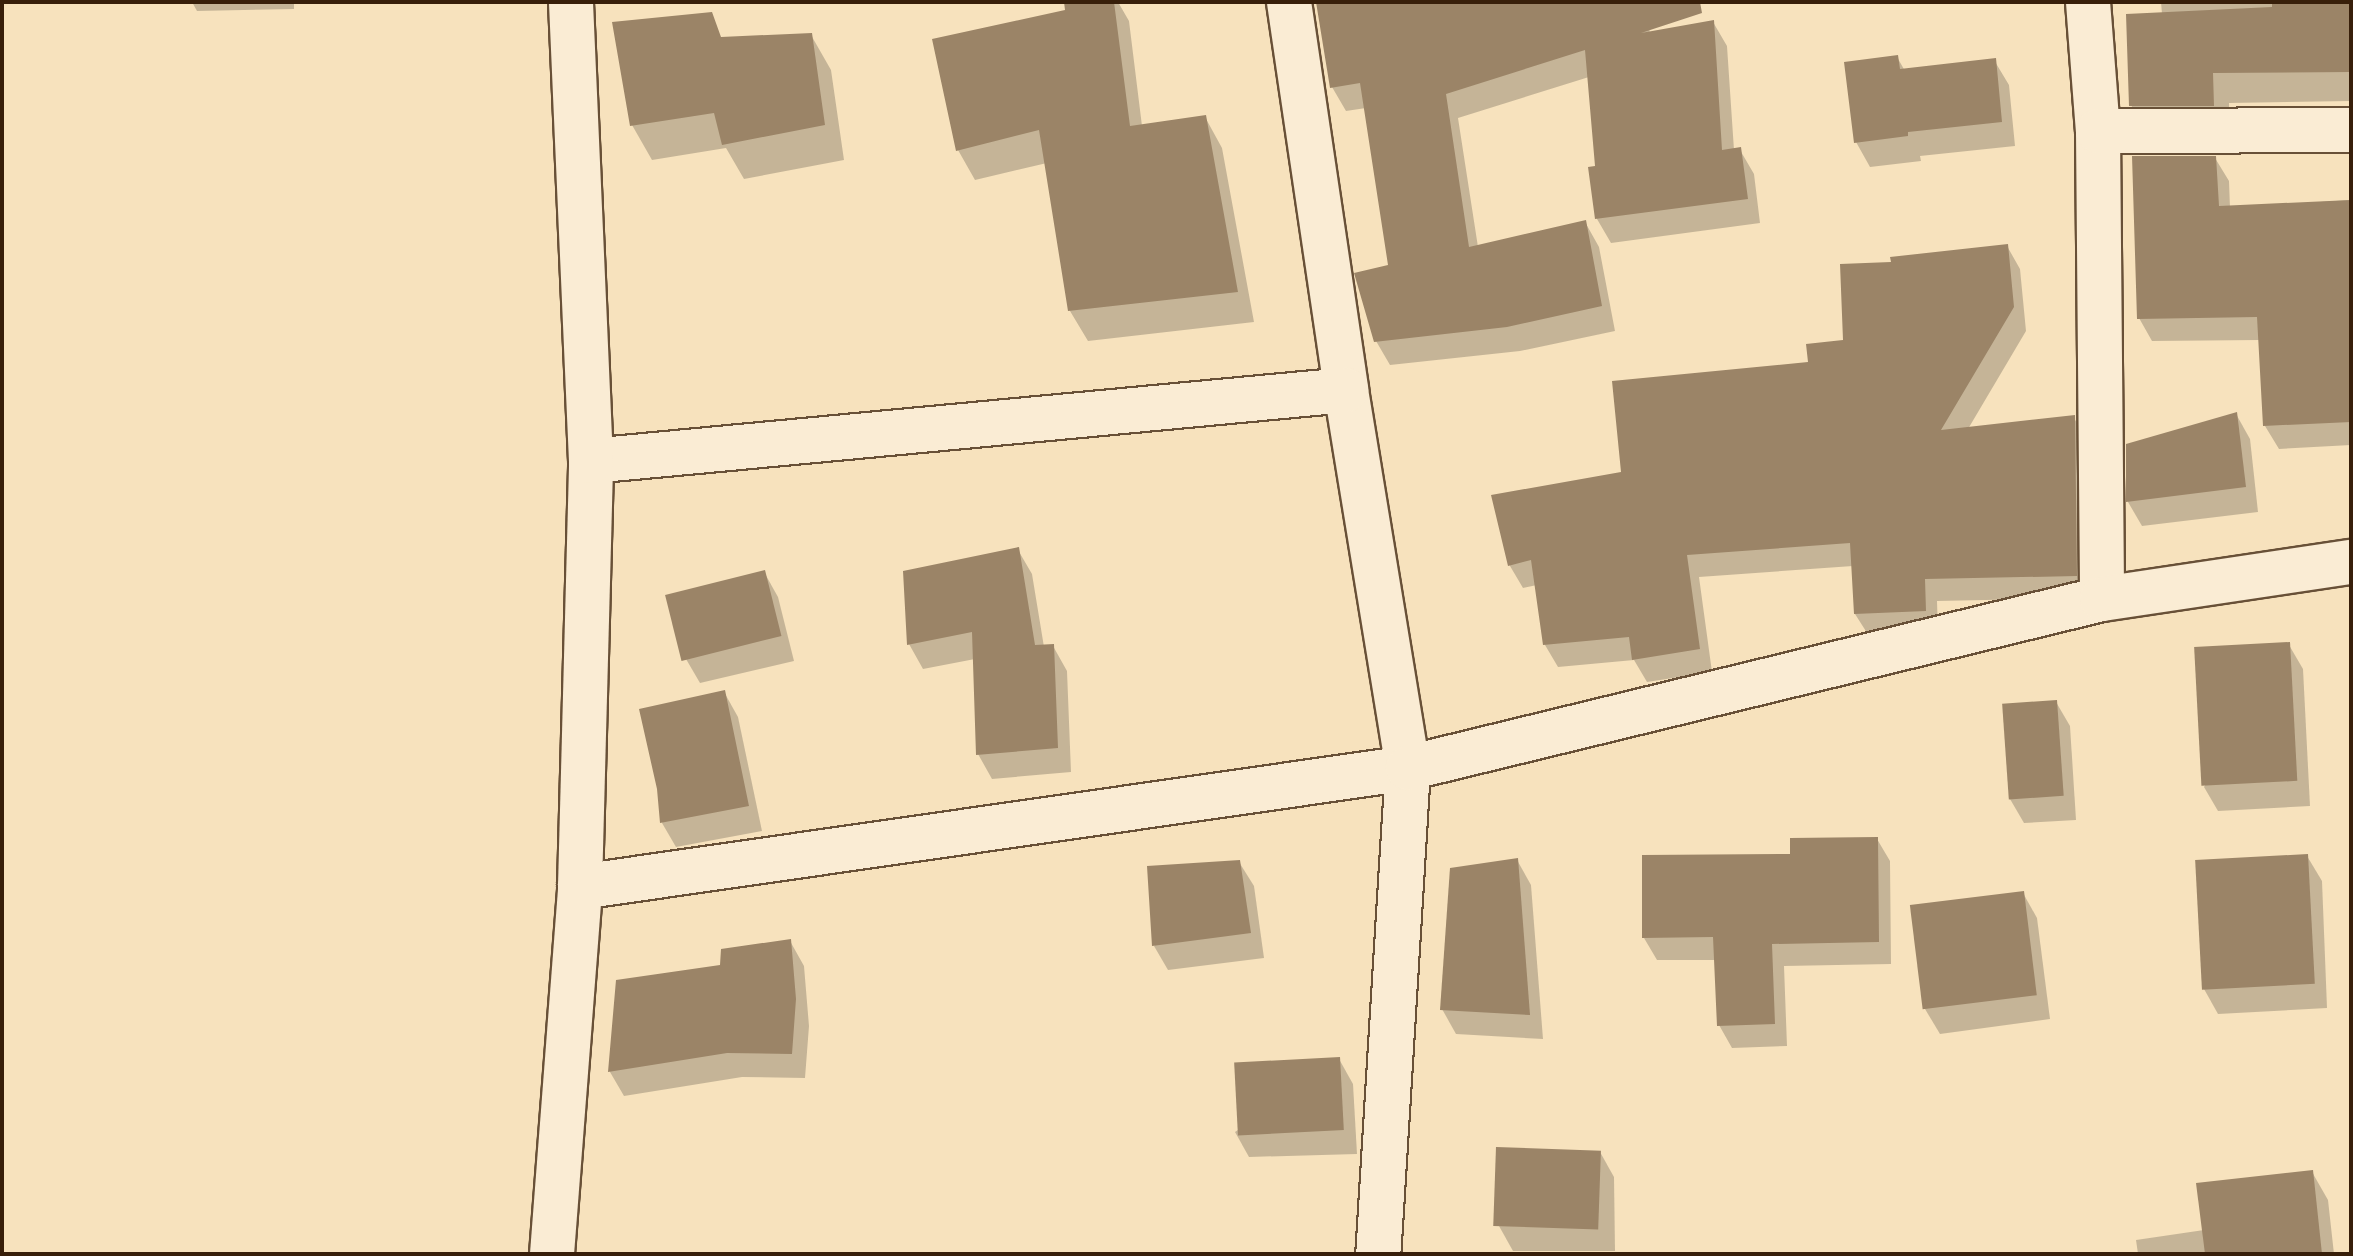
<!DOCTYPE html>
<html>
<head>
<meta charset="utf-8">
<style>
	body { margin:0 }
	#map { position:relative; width:2353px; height:1256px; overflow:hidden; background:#f7e2bd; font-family:"IM FELL Great Primer",serif }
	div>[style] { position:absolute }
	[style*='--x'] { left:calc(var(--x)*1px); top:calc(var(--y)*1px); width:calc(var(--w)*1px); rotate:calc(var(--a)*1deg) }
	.shadow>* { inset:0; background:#0003 }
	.building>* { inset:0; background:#9b8467; transform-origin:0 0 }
	.roads { filter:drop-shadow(2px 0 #685037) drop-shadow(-2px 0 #685037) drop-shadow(0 2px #685037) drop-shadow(0 -2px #685037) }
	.minor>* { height:44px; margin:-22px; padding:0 22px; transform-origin:22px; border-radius:22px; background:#faecd4 }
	span { translate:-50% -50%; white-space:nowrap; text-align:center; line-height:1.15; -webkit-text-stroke:6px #faecd4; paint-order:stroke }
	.frame { position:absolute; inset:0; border:4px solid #381f0a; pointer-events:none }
</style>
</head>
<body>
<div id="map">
	<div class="shadow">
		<i style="clip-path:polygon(192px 2px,294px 2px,294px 9px,197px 11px)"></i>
		<i style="clip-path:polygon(1066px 2px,1118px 2px,1129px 21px,1142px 126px,1205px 117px,1222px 148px,1254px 322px,1088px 341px,1070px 311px,1047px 163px,975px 180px,958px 150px,1067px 12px)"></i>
		<i style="clip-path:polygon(1318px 2px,1645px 2px,1650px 34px,1713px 22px,1727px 46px,1734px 150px,1740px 150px,1754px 174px,1760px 223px,1611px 243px,1597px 219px,1597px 167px,1589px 77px,1458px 118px,1478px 247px,1585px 222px,1599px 247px,1615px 331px,1520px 351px,1390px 365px,1376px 341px,1390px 266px,1366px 108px,1346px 111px,1332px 87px)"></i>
		<i style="clip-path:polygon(2161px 2px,2351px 2px,2351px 101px,2229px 103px,2230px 135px,2148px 135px,2131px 105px,2162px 14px)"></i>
		<i style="clip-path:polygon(811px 35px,831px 70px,844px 160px,744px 179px,726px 148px,652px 160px,632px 125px)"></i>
		<i style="clip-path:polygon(1897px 57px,1905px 71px,1994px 60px,2009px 85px,2015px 146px,1920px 156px,1921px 161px,1870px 167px,1856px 142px)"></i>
		<i style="clip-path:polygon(2215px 158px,2229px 181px,2230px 208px,2351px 200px,2351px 445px,2279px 449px,2265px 426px,2260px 340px,2152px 341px,2139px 318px)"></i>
		<i style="clip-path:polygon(2007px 246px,2020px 269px,2026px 331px,1968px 429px,2074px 418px,2087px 440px,2089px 598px,1937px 601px,1938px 633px,1869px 636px,1855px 614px,1853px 566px,1699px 577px,1712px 672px,1647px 682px,1634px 660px,1558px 667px,1545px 645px,1537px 585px,1523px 588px,1510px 566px,1493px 497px,1624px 474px,1845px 342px,1893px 264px)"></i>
		<i style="clip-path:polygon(2236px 414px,2250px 439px,2258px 512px,2142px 526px,2128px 502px,2128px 445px)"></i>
		<i style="clip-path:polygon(1018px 550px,1032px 574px,1044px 647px,1053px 646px,1067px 671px,1071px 772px,992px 779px,978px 754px,975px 659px,923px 669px,909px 644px)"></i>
		<i style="clip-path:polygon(764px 572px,778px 597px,794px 661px,700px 683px,686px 659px)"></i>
		<i style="clip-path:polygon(2289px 645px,2303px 669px,2310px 806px,2218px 811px,2204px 787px)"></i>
		<i style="clip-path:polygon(724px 692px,738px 717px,762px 831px,676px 847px,662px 823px)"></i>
		<i style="clip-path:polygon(2056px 702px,2070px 726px,2076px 820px,2024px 823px,2010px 799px)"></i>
		<i style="clip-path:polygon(1877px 839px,1890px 861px,1891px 964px,1784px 966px,1787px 1046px,1732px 1048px,1719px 1025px,1716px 960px,1657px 960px,1644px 938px,1792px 856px)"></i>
		<i style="clip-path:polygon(2307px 856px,2322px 881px,2327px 1008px,2218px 1014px,2204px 989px)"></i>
		<i style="clip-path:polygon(1517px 860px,1531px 885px,1543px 1039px,1456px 1034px,1442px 1009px)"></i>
		<i style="clip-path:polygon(1239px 862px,1254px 886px,1264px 958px,1168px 970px,1154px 946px)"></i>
		<i style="clip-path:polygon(2023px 893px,2037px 918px,2050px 1019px,1940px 1034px,1925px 1009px,1912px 908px)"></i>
		<i style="clip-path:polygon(790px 941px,804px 966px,809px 1026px,805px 1078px,742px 1077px,624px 1096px,610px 1072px,618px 981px,722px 967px)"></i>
		<i style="clip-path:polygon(1339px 1059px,1353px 1084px,1357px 1154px,1249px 1157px,1235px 1132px)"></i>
		<i style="clip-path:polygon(1600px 1152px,1614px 1177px,1615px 1251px,1513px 1251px,1499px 1226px)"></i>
		<i style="clip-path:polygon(2312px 1172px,2328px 1200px,2334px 1254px,2138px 1254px,2136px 1240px,2204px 1230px)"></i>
	</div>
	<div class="building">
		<i style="clip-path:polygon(1064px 2px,1114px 2px,1130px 126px,1206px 115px,1238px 292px,1068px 311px,1039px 130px,956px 151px,932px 39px,1065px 10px)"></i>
		<i style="clip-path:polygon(1316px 2px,1700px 2px,1702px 13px,1641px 33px,1714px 20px,1722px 150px,1741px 147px,1748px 199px,1595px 219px,1588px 167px,1595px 166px,1585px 50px,1446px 94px,1469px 247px,1586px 220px,1602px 306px,1507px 327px,1374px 342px,1354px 273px,1388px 265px,1360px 83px,1330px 88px)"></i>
		<i style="clip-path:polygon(2272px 2px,2351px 2px,2351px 72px,2213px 73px,2214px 106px,2129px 106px,2126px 14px,2272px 7px)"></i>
		<i style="clip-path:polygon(712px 12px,721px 37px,812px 33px,825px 125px,722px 145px,714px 113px,630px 126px,612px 22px)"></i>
		<i style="clip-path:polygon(1898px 55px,1900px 69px,1996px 58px,2002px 122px,1908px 132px,1908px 136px,1854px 143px,1844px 62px)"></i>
		<i style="clip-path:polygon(2132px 156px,2216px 156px,2219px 206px,2351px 200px,2351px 422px,2263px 426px,2257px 317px,2137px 319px)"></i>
		<i style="clip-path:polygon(2008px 244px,2014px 307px,1941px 430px,2075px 415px,2077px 576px,1925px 579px,1926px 611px,1854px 614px,1850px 543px,1687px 555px,1700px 649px,1632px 660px,1629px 637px,1543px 645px,1531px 560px,1508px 566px,1491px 495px,1621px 472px,1612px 381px,1808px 362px,1806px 344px,1843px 340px,1840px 264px,1891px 262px,1890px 257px)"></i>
		<i style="clip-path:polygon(2237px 412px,2246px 487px,2126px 502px,2126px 444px)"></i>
		<i style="clip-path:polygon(1019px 547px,1035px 645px,1054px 644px,1058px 748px,976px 755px,972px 632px,907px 645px,903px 571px)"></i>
		<i style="left:765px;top:570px;width:68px;height:103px;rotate:76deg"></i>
		<i style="left:2290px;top:642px;width:139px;height:96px;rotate:87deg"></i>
		<i style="clip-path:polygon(725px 690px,749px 806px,660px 823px,657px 789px,639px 709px)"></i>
		<i style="left:2057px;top:700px;width:96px;height:55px;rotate:86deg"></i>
		<i style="clip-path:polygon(1878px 837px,1879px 942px,1772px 944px,1775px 1024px,1717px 1026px,1713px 937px,1642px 938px,1642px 855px,1790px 854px,1790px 838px)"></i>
		<i style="left:2308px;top:854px;width:130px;height:113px;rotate:87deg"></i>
		<i style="clip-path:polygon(1518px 858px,1530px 1015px,1440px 1010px,1450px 868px)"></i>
		<i style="clip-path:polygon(1240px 860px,1251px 933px,1152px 946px,1147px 866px)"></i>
		<i style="left:2024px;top:891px;width:105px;height:115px;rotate:83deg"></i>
		<i style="clip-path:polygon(791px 939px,796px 999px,792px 1054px,727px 1053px,608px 1072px,616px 980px,720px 965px,721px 949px)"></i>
		<i style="left:1340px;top:1057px;width:73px;height:106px;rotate:87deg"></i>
		<i style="left:1496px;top:1147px;width:105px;height:79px;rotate:2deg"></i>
		<i style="clip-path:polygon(2313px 1170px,2322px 1254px,2205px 1254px,2196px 1183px)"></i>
	</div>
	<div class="roads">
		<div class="minor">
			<i style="--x:1289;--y:2;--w:392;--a:81.6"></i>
			<i style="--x:1346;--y:390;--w:383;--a:80.7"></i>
			<i style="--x:1408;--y:768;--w:487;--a:93.5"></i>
			<i style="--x:2088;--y:2;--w:129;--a:85.6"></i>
			<i style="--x:2098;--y:131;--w:468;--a:89.5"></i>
			<i style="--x:2098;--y:131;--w:253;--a:-0.2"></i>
			<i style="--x:591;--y:461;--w:758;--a:-5.37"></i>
			<i style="--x:580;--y:887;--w:837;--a:-8.18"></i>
			<i style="--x:1408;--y:768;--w:714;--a:-13.69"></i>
			<i style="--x:2102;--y:599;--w:252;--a:-8.5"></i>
			<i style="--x:552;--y:1254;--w:368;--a:-85.6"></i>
			<i style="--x:580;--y:887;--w:426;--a:-88.5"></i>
			<i style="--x:591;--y:461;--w:459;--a:-92.5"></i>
		</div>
	</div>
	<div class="frame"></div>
</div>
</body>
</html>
